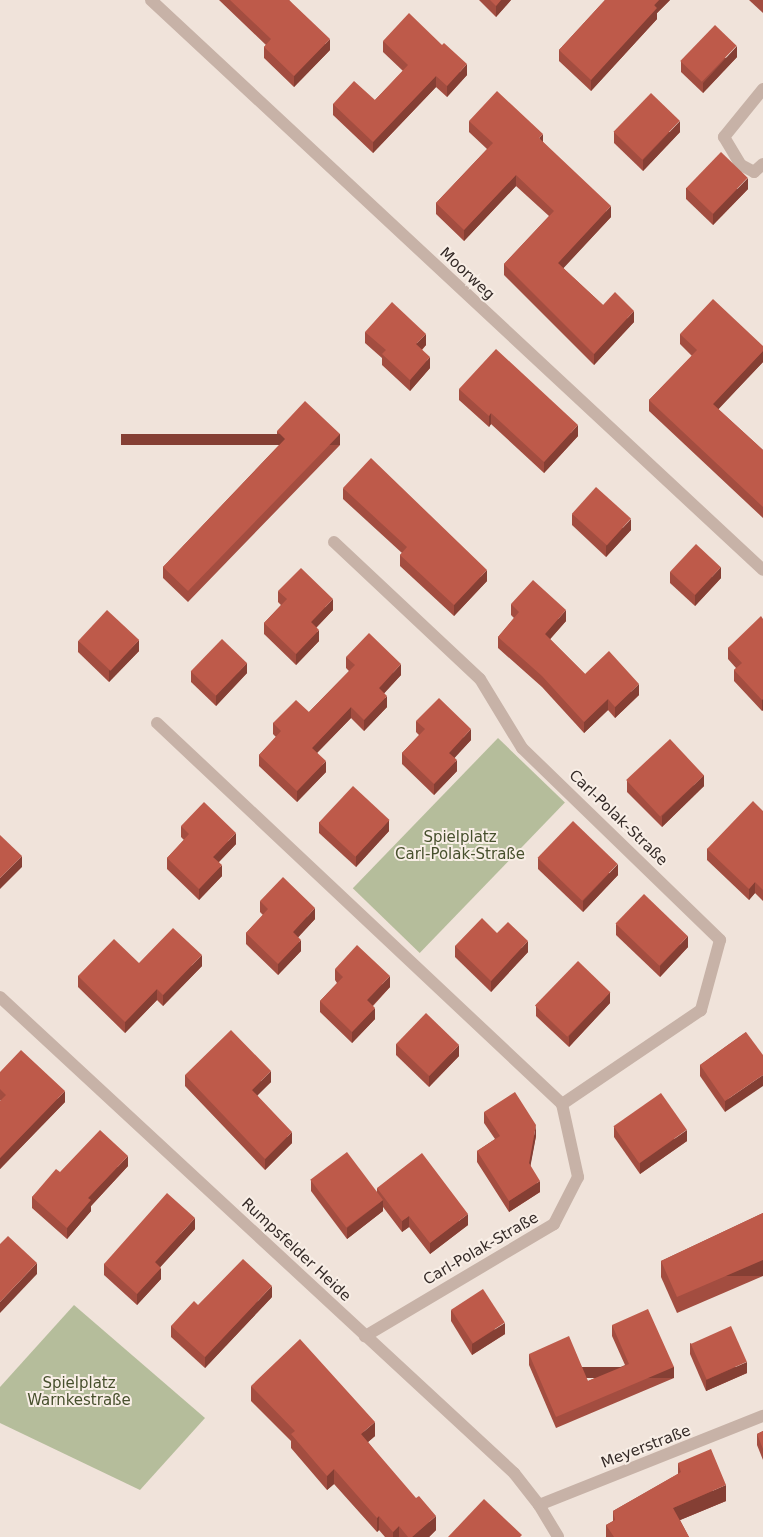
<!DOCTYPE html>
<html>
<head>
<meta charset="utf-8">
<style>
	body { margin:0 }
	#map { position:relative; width:763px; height:1537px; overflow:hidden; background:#f0e3da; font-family:"DejaVu Sans",sans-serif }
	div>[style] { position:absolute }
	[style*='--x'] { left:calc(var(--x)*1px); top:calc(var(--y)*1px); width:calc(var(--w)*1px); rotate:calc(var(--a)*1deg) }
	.green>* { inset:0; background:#b5bd9b; transform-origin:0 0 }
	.minor>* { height:12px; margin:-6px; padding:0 6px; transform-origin:6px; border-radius:6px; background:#c7b2a7 }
	.wall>* { inset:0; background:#a34d40 }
	.shaded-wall>* { inset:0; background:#853f34; transform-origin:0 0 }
	.building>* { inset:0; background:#be5a4a; transform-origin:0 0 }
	span { translate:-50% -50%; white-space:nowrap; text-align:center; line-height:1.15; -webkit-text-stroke:4px #f8eee6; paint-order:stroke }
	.street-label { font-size:15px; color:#342a27 }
	.park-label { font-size:15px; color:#47502d }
</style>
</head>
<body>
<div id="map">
	<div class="green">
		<i style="left:498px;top:738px;width:93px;height:209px;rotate:44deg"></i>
		<i style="clip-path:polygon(74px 1305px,205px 1418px,140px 1490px,0 1423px,0 1387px)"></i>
	</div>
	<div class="minor">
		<i style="--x:151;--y:0;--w:836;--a:42.96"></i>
		<i style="--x:763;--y:89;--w:62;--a:129.1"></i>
		<i style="--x:724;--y:137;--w:33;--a:59"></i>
		<i style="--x:741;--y:165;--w:15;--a:28"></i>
		<i style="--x:754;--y:172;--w:12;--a:-42"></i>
		<i style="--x:334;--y:542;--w:200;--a:43.2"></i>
		<i style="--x:480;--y:679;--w:81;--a:58.7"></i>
		<i style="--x:522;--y:748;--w:276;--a:44.1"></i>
		<i style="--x:720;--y:940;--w:73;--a:105.2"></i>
		<i style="--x:701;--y:1010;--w:168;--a:145.9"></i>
		<i style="--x:157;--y:723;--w:556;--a:43.25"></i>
		<i style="--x:562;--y:1104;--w:75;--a:77.6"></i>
		<i style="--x:578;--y:1177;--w:53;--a:117.1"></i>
		<i style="--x:554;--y:1224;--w:220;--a:149.3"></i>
		<i style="--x:0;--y:997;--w:701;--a:42.8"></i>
		<i style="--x:514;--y:1473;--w:41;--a:52"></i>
		<i style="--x:539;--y:1505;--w:37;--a:59"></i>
		<i style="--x:539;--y:1505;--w:241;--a:-21.7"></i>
	</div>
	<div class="wall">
		<i style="clip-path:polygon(219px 0,289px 0,330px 50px,294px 87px,264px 58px,264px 47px,266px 45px)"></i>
		<i style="clip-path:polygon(479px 0,511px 0,496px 17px)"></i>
		<i style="clip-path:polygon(605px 0,670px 0,657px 13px,657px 19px,591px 91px,559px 61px,559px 50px)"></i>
		<i style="clip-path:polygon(749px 0,763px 0,763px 13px)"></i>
		<i style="clip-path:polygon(383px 41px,467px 75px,447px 97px,436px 87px,373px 153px,333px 115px,333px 104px,375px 100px,403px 71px,383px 52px)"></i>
		<i style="clip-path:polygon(737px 57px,703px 93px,681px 72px,681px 61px)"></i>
		<i style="clip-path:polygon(469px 121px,543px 142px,611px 217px,563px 268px,603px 305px,634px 322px,594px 365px,504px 275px,504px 264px,549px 216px,516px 186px,464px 241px,436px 214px,436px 203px,487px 149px,469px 132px)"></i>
		<i style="clip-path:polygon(614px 132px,680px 132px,643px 171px,614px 143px)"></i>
		<i style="clip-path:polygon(686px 188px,748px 189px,713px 225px,686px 199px)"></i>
		<i style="clip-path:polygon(365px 332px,426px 345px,422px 350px,430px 368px,410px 391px,382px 365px,382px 358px,365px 343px)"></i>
		<i style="clip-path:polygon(680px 334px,763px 346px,763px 362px,718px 409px,763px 450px,763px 518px,649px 411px,649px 400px,692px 356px,680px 344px)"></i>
		<i style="clip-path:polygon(459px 389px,578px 436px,544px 473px,491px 424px,489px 427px,459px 400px)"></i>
		<i style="clip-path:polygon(277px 431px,340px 445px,188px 602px,163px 578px,163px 567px,280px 444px,277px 442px)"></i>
		<i style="clip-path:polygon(343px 488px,487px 581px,454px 616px,400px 566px,400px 555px,402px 553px,343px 499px)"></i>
		<i style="clip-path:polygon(572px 514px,631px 530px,606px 557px,572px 525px)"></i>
		<i style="clip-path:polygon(670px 572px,721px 578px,695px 606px,670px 583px)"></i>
		<i style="clip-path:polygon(278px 591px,333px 610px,316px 628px,319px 641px,296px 665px,264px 634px,264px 623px,281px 605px,278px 602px)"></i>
		<i style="clip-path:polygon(511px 604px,566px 621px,550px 639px,585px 674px,639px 695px,615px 718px,608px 710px,584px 733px,542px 687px,498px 648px,498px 637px,514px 618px,511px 615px)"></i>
		<i style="clip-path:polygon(763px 619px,763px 710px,762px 711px,734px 681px,734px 670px,736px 668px,728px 659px,728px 648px)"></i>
		<i style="clip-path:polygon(78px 641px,139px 651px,109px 682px,78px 652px)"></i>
		<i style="clip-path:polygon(346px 657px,401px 675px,384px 693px,387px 707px,364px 731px,351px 718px,317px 753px,326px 772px,297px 802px,259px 766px,259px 755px,276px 737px,273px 734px,273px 723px,309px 712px,349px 671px,346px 668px)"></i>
		<i style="clip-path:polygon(191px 671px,247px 673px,216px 706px,191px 682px)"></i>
		<i style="clip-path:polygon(416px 721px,471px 740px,454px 758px,457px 771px,434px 795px,402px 764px,402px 753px,419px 735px,416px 732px)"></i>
		<i style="clip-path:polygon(627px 781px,704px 786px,662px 827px,627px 792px)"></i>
		<i style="clip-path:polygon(763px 811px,763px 901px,755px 893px,749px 900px,707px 860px,707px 849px)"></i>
		<i style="clip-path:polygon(319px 822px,389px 831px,356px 867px,319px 833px)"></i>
		<i style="clip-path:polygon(181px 826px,236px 844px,219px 862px,222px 876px,199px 900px,167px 869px,167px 858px,184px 840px,181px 837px)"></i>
		<i style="clip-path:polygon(538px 858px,618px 875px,583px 912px,538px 869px)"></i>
		<i style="clip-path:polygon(260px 901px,315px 919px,298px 937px,301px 951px,278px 975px,246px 944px,246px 933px,263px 915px,260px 912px)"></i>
		<i style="clip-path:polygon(616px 924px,688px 947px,660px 977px,616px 935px)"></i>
		<i style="clip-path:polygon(497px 933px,528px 952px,491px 992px,455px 957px,455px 946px)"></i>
		<i style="clip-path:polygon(139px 963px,202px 966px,163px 1006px,157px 1000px,125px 1033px,78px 987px,78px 976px)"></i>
		<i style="clip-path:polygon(335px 969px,390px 987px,373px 1006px,375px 1019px,352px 1043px,320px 1012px,320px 1001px,337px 983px,335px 980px)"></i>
		<i style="clip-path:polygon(610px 1003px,569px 1047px,536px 1016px,536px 1006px)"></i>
		<i style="clip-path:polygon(746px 1032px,725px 1112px,700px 1076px,700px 1065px)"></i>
		<i style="clip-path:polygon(396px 1044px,459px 1056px,429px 1087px,396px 1055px)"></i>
		<i style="clip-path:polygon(0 1072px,65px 1102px,0 1169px,0 1101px,1px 1101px,0 1100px)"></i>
		<i style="clip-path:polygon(185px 1075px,271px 1082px,257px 1095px,292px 1143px,265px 1170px,185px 1086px)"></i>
		<i style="clip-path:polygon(484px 1112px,536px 1136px,530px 1166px,540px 1192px,509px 1212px,477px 1162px,477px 1151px,495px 1139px,484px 1123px)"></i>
		<i style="clip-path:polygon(614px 1127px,687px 1141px,640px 1174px,614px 1137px)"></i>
		<i style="clip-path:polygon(128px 1166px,91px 1206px,91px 1211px,67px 1239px,32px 1208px,32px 1197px,60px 1172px)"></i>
		<i style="clip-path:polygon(311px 1180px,377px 1192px,377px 1188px,468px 1225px,430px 1254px,409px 1227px,402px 1232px,383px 1207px,383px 1211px,347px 1239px,311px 1191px)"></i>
		<i style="clip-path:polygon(763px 1213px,763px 1276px,677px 1313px,661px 1277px,661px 1261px)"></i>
		<i style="clip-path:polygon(195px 1229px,160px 1267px,161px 1279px,137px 1305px,104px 1275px,104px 1264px)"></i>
		<i style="clip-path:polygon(272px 1297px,205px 1368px,171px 1337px,171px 1326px)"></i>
		<i style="clip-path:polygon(451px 1310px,505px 1334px,472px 1355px,451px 1321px)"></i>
		<i style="clip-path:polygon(612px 1325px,674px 1378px,556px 1428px,529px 1365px,529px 1354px,588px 1381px,625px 1365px,612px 1336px)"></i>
		<i style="clip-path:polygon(690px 1343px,747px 1373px,706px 1391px,690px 1354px)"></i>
		<i style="clip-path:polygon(251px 1386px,375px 1436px,368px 1442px,436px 1530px,429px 1537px,385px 1537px,379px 1530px,377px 1532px,334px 1484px,327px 1490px,291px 1448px,291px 1441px,251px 1401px)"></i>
		<i style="clip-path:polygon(763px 1431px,763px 1460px,757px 1445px,757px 1434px)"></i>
		<i style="clip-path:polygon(678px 1463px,726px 1501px,680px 1520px,689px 1537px,606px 1537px,606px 1525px,613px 1521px,613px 1511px,678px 1474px)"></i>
	</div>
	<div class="shaded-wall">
		<i style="clip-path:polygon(501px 0,511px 0,496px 17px,496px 6px)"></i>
		<i style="clip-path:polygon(659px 0,670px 0,657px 13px,657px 19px,591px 91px,591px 80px)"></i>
		<i style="clip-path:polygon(330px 39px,330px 50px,294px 87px,294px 76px)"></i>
		<i style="clip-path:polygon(737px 46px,737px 57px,703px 93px,703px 83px)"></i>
		<i style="clip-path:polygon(467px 64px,467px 75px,447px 97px,447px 86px)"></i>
		<i style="clip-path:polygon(436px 76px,436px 87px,373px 153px,373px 142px)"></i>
		<i style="clip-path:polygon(680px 121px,680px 132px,643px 171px,643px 160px)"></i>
		<i style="clip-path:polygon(543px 134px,543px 145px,539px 138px)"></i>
		<i style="clip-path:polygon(516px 175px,516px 186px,464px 241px,464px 230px)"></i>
		<i style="clip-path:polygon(748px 178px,748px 189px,713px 225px,713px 214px)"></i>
		<i style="clip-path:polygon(611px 206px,611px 217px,558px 274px,558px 263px)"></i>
		<i style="clip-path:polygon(634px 311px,634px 322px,594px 365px,594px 354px)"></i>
		<i style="clip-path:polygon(426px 334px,426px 345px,416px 355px,416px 344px)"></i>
		<i style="clip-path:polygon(763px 351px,763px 362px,713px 415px,713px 404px)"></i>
		<i style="clip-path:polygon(430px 357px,430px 368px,410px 391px,410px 380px)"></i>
		<i style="clip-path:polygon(491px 413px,491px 424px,489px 427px,489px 416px)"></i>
		<i style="clip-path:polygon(578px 425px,578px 436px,544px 473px,544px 462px)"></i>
		<i style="left:340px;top:434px;width:11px;height:219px;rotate:90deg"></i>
		<i style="clip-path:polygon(631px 519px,631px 530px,606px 557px,606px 546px)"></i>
		<i style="clip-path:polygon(721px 567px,721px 578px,695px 606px,695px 595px)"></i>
		<i style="clip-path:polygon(487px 570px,487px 581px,454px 616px,454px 605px)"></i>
		<i style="clip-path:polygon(333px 599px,333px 610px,311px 633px,311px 622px)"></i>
		<i style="clip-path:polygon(566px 610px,566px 621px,545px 645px,545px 634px)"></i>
		<i style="clip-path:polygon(319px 630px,319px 641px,296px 665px,296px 654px)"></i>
		<i style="clip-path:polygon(139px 640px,139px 651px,109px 682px,109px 671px)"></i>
		<i style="clip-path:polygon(247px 663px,247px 673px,216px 706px,216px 695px)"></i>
		<i style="clip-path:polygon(401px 664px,401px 675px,379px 699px,379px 688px)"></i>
		<i style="clip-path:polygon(639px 684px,639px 695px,615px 718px,615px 707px)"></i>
		<i style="clip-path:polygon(387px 696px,387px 707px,364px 731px,364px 720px)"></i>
		<i style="clip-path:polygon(608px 699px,608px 710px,584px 733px,584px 722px)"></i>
		<i style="clip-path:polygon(763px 699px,763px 710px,762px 711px,762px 700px)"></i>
		<i style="clip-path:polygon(351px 707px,351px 718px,312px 758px,312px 748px)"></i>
		<i style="clip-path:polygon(471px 729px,471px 740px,449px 764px,449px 753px)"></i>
		<i style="clip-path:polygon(457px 760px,457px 771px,434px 795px,434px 784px)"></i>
		<i style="clip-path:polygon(326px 761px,326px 772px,297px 802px,297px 791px)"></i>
		<i style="clip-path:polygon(704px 775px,704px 786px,662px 827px,662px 816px)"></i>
		<i style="clip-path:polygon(389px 820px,389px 831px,356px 867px,356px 856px)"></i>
		<i style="clip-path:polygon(236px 833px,236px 844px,213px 868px,213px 857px)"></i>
		<i style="clip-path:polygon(22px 856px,22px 867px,0 889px,0 878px)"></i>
		<i style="clip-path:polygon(618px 864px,618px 875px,583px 912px,583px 901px)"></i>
		<i style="clip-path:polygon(222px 865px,222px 876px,199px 900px,199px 889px)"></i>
		<i style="clip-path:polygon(755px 882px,755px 893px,749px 900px,749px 889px)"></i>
		<i style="clip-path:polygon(315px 908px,315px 919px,293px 943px,293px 932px)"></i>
		<i style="clip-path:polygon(688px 936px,688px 947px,660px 977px,660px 966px)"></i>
		<i style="clip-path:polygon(301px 940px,301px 951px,278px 975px,278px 964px)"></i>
		<i style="clip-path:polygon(528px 941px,528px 952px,491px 992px,491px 981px)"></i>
		<i style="clip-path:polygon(202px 955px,202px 966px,163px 1006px,163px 995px)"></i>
		<i style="clip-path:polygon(390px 976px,390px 987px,367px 1011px,367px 1000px)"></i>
		<i style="clip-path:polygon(157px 989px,157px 1000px,125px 1033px,125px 1022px)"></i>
		<i style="clip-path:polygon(610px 992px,610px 1003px,569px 1047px,569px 1036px)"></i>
		<i style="clip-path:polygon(375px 1008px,375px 1019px,352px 1043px,352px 1032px)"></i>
		<i style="clip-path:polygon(459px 1045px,459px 1056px,429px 1087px,429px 1076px)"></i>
		<i style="clip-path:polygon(271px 1071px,271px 1082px,252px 1101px,252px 1090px)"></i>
		<i style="clip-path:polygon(763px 1075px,763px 1086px,725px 1112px,725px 1101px)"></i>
		<i style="clip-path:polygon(65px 1091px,65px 1102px,0 1169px,0 1158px)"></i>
		<i style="clip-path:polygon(536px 1125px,536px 1136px,529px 1174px,529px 1163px)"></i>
		<i style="clip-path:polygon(687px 1130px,687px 1141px,640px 1174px,640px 1163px)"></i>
		<i style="clip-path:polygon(292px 1132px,292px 1143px,265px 1170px,265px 1159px)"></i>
		<i style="clip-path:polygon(128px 1156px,128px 1166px,91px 1206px,91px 1211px,67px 1239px,67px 1228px,88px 1198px)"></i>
		<i style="clip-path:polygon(540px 1181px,540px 1192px,509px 1212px,509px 1201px)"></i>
		<i style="clip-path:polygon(383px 1200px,383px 1211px,347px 1239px,347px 1228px)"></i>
		<i style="clip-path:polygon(468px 1214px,468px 1225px,430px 1254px,430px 1243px)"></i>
		<i style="clip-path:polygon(409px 1216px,409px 1227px,402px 1232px,402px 1221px)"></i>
		<i style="clip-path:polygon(195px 1218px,195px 1229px,155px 1273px,155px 1262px)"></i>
		<i style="left:763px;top:1260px;width:16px;height:94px;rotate:90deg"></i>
		<i style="clip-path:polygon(37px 1263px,37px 1274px,0 1313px,0 1302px)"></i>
		<i style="clip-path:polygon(161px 1268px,161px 1279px,137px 1305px,137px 1294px)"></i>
		<i style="clip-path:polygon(272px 1286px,272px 1297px,205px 1368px,205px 1357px)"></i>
		<i style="clip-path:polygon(505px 1323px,505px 1334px,472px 1355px,472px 1344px)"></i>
		<i style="clip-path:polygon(747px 1362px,747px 1373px,706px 1391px,706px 1380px)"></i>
		<i style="left:674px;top:1367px;width:11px;height:128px;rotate:90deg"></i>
		<i style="clip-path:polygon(375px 1422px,375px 1436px,361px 1448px,361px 1434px)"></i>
		<i style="clip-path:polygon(334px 1469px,334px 1484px,327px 1490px,327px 1476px)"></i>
		<i style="clip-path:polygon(726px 1485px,726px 1501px,673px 1523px,673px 1508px)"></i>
		<i style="clip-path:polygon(379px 1516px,379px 1530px,377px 1532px,377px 1518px)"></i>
		<i style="clip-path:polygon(436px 1516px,436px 1530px,429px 1537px,412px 1537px)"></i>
		<i style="clip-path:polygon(399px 1526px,399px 1537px,393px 1537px,393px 1532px)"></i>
	</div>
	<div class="building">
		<i style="clip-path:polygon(230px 0,289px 0,330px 39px,294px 76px,264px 47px,271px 39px)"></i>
		<i style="clip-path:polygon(490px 0,501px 0,496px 6px)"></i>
		<i style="clip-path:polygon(605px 0,659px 0,654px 5px,657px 8px,591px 80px,559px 50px)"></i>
		<i style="clip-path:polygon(409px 13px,442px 45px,444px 43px,467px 64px,447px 86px,436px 76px,373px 142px,333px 104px,354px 81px,375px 100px,408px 65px,383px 41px)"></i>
		<i style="left:715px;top:25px;width:30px;height:50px;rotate:44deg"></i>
		<i style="clip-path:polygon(497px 91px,543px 134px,539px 138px,611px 206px,558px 263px,603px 305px,615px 292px,634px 311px,594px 354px,504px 264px,554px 211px,516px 175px,464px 230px,436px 203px,493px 143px,469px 121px)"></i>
		<i style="left:651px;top:93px;width:40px;height:54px;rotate:44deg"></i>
		<i style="left:721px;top:152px;width:37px;height:50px;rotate:44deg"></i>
		<i style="clip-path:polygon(713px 299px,763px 346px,763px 351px,713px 404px,763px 450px,763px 507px,649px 400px,697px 350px,680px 334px)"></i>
		<i style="clip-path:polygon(392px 302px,426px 334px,416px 344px,430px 357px,410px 380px,382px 354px,386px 350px,365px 332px)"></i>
		<i style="clip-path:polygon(496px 349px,578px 425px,544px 462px,491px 413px,489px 416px,459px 389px)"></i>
		<i style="clip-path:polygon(305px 401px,340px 434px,188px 591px,163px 567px,285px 439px,277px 431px)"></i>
		<i style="clip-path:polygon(371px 458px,487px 570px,454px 605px,400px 555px,407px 547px,343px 488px)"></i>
		<i style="left:596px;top:487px;width:47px;height:36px;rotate:42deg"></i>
		<i style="left:696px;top:544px;width:34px;height:38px;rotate:43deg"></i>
		<i style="clip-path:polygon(301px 568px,333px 599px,311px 622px,319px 630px,296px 654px,264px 623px,287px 599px,278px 591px)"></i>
		<i style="clip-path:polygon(533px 580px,566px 610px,545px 634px,585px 674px,609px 651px,639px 684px,615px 707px,608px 699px,584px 722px,542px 676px,498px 637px,519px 612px,511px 604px)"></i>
		<i style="left:107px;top:610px;width:44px;height:42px;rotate:43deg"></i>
		<i style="clip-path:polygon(761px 616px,763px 619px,763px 699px,762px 700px,734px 670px,742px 663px,728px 648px)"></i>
		<i style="clip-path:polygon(369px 633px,401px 664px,379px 688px,387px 696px,364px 720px,351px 707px,312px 748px,326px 761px,297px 791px,259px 755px,281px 731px,273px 723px,296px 700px,309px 712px,355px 665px,346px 657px)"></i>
		<i style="left:222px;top:639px;width:35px;height:45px;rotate:44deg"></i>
		<i style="clip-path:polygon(439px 698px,471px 729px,449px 753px,457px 760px,434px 784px,402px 753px,425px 729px,416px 721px)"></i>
		<i style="left:670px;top:739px;width:50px;height:60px;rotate:47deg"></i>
		<i style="left:353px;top:786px;width:50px;height:50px;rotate:43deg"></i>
		<i style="clip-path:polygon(753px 801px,763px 811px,763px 890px,755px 882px,749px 889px,707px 849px)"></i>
		<i style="clip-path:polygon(204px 802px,236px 833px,213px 857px,222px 865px,199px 889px,167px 858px,189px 834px,181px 826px)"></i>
		<i style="left:573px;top:821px;width:62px;height:51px;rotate:44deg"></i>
		<i style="clip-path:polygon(0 835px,22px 856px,0 878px)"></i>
		<i style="clip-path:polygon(283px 877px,315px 908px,293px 932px,301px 940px,278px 964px,246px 933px,268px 909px,260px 901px)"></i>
		<i style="left:644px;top:894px;width:61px;height:41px;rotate:44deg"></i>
		<i style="clip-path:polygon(482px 918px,497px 933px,508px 922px,528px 941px,491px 981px,455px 946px)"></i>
		<i style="clip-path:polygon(173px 928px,202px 955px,163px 995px,157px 989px,125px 1022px,78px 976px,114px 939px,139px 963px)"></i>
		<i style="clip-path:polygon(357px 945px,390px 976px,367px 1000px,375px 1008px,352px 1032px,320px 1001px,343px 977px,335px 969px)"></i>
		<i style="left:578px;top:961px;width:45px;height:62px;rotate:44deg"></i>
		<i style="left:426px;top:1013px;width:46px;height:43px;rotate:44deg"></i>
		<i style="clip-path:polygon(231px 1030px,271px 1071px,252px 1090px,292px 1132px,265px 1159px,185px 1075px)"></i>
		<i style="clip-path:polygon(746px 1032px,763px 1055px,763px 1075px,725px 1101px,700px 1065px)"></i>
		<i style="clip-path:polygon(21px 1050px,65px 1091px,0 1158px,0 1101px,6px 1095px,0 1089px,0 1072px)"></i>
		<i style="clip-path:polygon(515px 1092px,536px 1125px,529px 1163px,540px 1181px,509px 1201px,477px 1151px,500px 1136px,484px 1112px)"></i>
		<i style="left:661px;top:1093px;width:45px;height:58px;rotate:55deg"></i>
		<i style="clip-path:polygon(100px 1130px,128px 1156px,88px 1198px,91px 1200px,67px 1228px,32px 1197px,56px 1169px,60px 1172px)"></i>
		<i style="left:347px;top:1152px;width:60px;height:46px;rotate:53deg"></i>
		<i style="clip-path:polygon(422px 1153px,468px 1214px,430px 1243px,409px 1216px,402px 1221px,377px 1188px)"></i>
		<i style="clip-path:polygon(167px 1193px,195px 1218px,155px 1262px,161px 1268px,137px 1294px,104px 1264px)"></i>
		<i style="clip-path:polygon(763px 1213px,763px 1260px,677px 1297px,661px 1261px)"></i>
		<i style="clip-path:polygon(8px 1236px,37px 1263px,0 1302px,0 1244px)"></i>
		<i style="clip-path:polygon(243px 1259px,272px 1286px,205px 1357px,171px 1326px,194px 1301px,198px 1305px)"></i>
		<i style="left:483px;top:1289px;width:40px;height:38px;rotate:57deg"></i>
		<i style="clip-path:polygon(648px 1309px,674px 1367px,556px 1417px,529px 1354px,569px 1336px,588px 1381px,629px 1364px,612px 1325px)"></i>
		<i style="left:731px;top:1326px;width:39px;height:44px;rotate:66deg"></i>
		<i style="clip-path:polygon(300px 1339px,375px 1422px,361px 1434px,416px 1498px,419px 1496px,436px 1516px,412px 1537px,408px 1537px,399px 1526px,393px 1532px,379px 1516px,377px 1518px,334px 1469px,327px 1476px,291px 1434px,295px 1431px,251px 1386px)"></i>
		<i style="clip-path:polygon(763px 1431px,763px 1449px,757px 1434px)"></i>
		<i style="clip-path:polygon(711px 1449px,726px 1485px,673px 1508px,689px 1537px,614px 1537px,606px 1525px,615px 1520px,613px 1511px,681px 1472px,678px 1463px)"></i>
		<i style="clip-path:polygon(484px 1499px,522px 1535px,520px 1537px,448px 1537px)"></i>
	</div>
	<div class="street-label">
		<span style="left:467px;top:274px;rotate:43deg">Moorweg</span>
		<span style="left:618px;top:818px;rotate:44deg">Carl-Polak-Straße</span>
		<span style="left:481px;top:1249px;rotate:-30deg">Carl-Polak-Straße</span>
		<span style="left:296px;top:1250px;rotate:43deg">Rumpsfelder Heide</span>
		<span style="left:646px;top:1447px;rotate:-21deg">Meyerstraße</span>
	</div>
	<div class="park-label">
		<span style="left:460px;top:846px">Spielplatz<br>Carl-Polak-Straße</span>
		<span style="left:79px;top:1392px">Spielplatz<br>Warnkestraße</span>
	</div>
</div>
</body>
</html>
